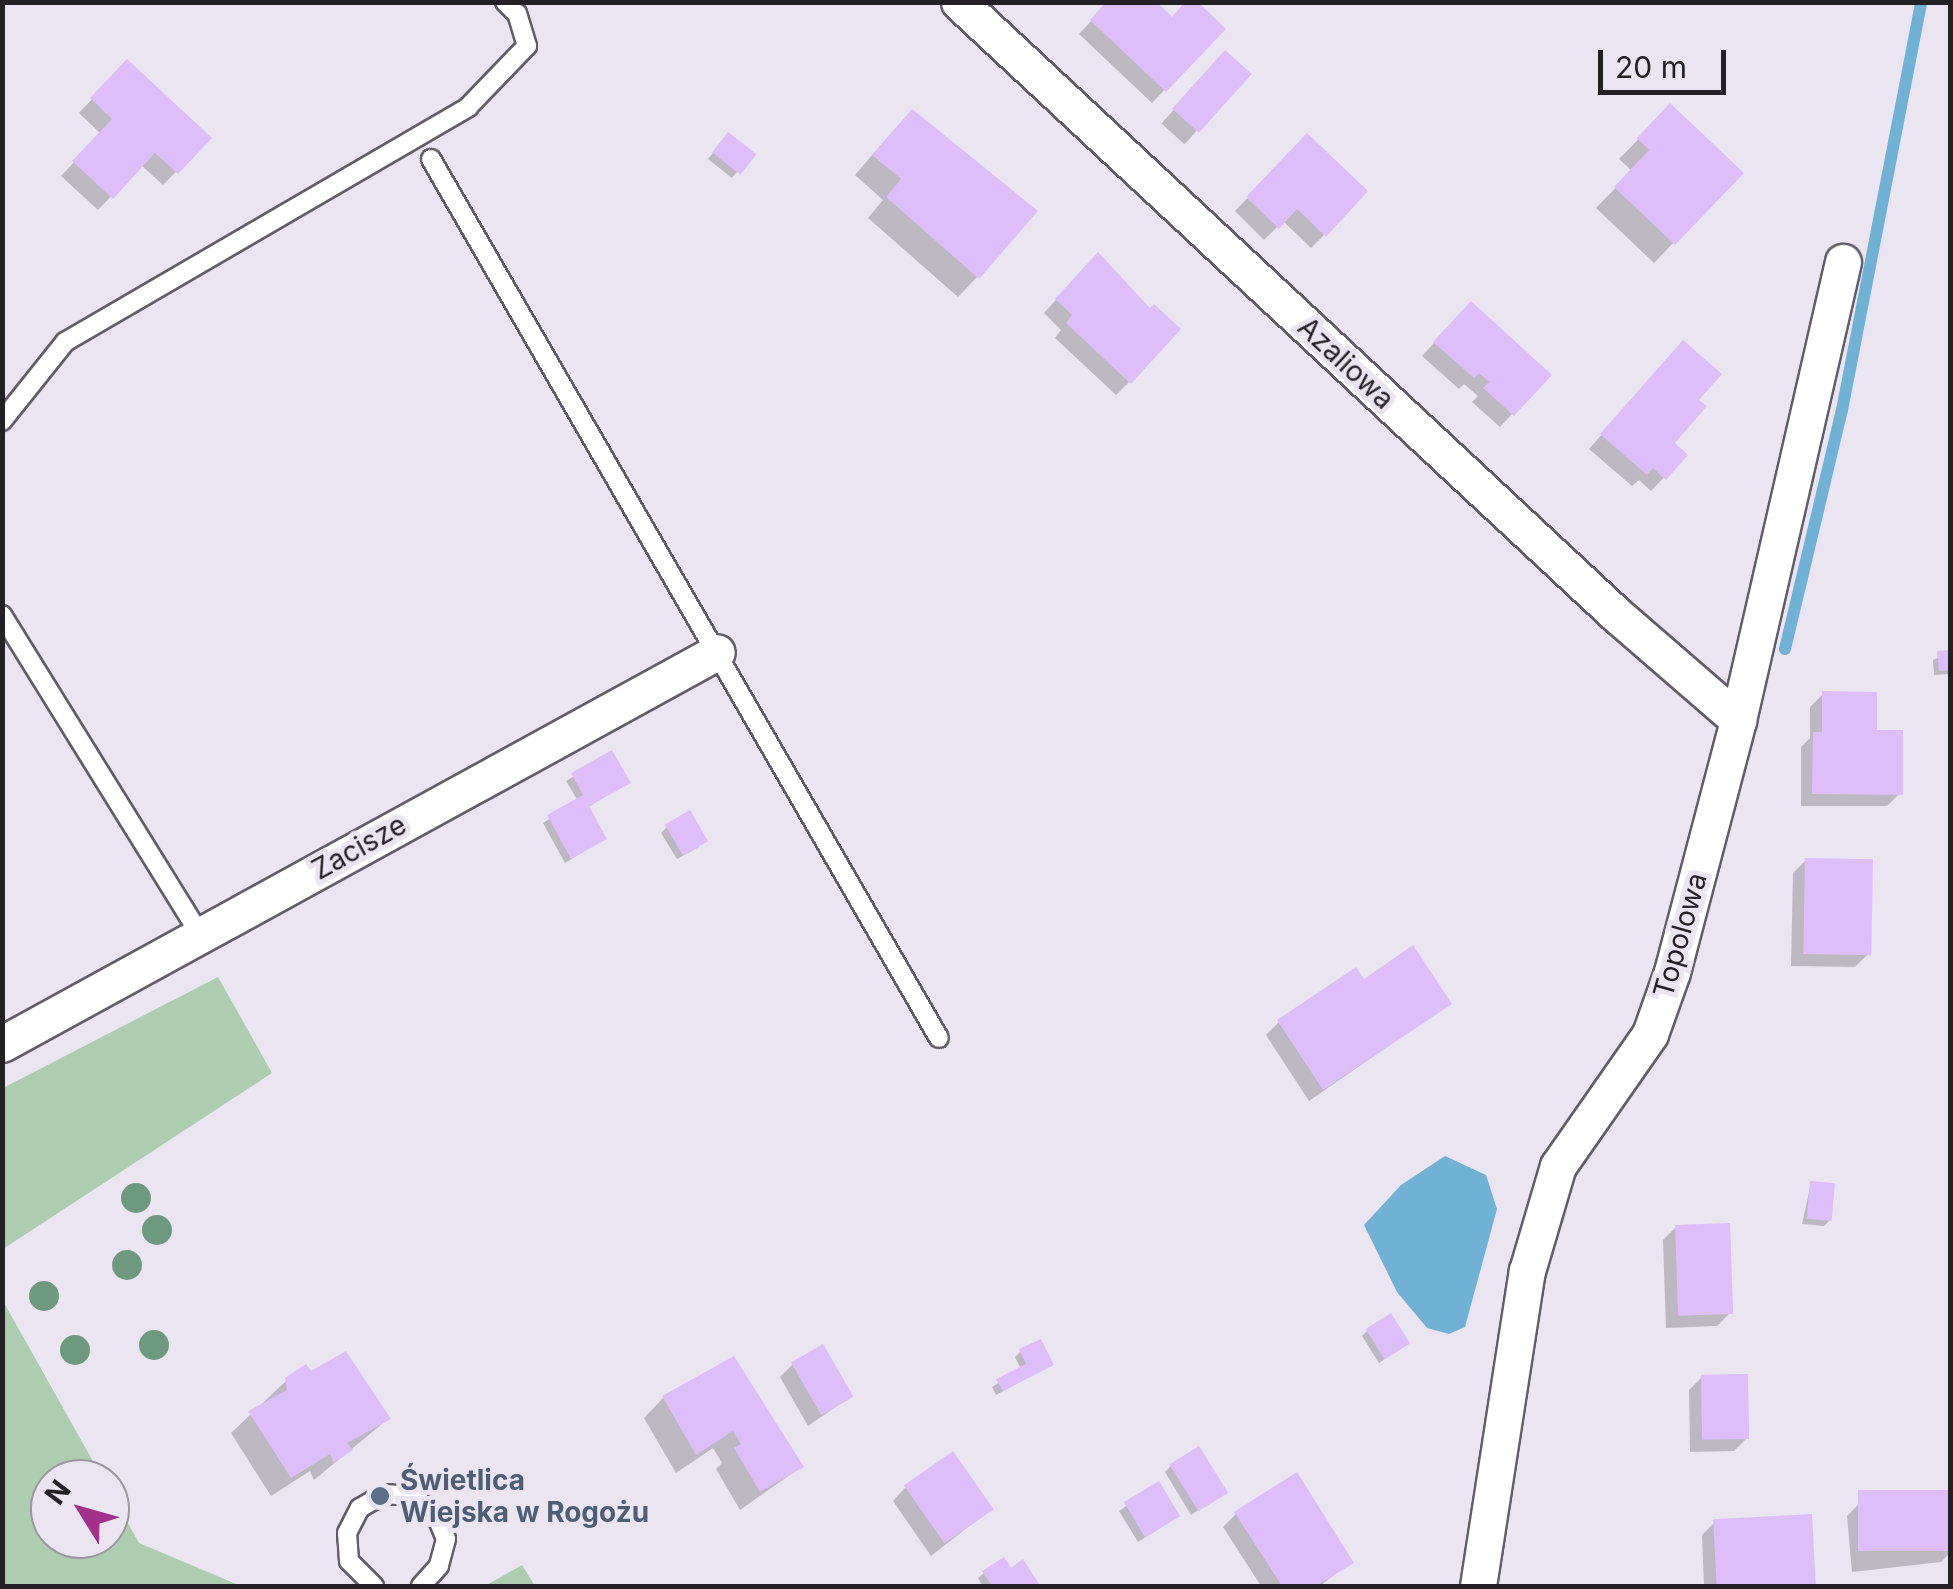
<!DOCTYPE html>
<html>
<head>
<meta charset="utf-8">
<style>
	body { margin:0 }
	#map { position:relative; width:1953px; height:1589px; overflow:hidden; background:#ebe5f1; font-family:Inter,sans-serif }
	div>[style] { position:absolute }
	[style*='--x'] { left:calc(var(--x)*1px); top:calc(var(--y)*1px); width:calc(var(--w)*1px); rotate:calc(var(--a)*1deg) }
	.green>* { inset:0; background:#accdaf }
	.water>* { inset:0; background:#71b1d6 }
	.shadow>* { inset:0; background:#0003; transform-origin:0 0 }
	.stream>* { height:12px; margin:-6px; padding:0 6px; transform-origin:6px; border-radius:6px; background:#71b1d6 }
	.building>* { inset:0; background:#ddbef8; transform-origin:0 0 }
	.roads { filter:drop-shadow(2px 0 #625d68) drop-shadow(-2px 0 #625d68) drop-shadow(0 2px #625d68) drop-shadow(0 -2px #625d68) }
	.lane>* { height:18px; margin:-9px; padding:0 9px; transform-origin:9px; border-radius:9px; background:#fff }
	.street>* { height:35px; margin:-17.5px; padding:0 17.5px; transform-origin:17.5px; border-radius:17.5px; background:#fff }
	.trees>* { width:30px; height:30px; margin:-15px; border-radius:50%; background:#6d997f }
	.dots>* { width:28px; height:28px; translate:-50% -50%; box-sizing:border-box; border:5px solid #ebe5f1; border-radius:50% }
	span { translate:-50% -50%; white-space:nowrap; text-align:center; line-height:1.15; -webkit-text-stroke:10px #ebe5f1; paint-order:stroke }
	.street-label { font-size:28px; color:#232125 }
	.service-label { font-size:28px; color:#4e5e75; font-weight:700 }
	.left { translate:0 -50%; text-align:left }
	.frame { position:absolute; inset:0; border:5px solid #232125; pointer-events:none }
	.north { position:absolute; left:30px; top:1459px; width:100px; height:100px; box-sizing:border-box; background:#ebe5f1; border:2px solid #9b979f; border-radius:50%; rotate:307deg; font-size:28px; font-weight:700; line-height:40px; text-align:center; color:#232125 }
	.north::after { content:''; display:block; margin:auto; width:35px; height:45px; background:#a3318c; clip-path:polygon(50% 0,100% 100%,50% 72%,0 100%) }
	.scale { position:absolute; left:1598px; top:50px; width:128px; height:45px; box-sizing:border-box; border:5px solid #232125; border-top:0; padding-left:12px; font-size:30px; line-height:35px; white-space:nowrap; color:#232125; -webkit-text-stroke:8px #ebe5f1; paint-order:stroke }
</style>
</head>
<body>
<div id="map">
	<div class="green">
		<i style="clip-path:polygon(218px 977px,272px 1073px,3px 1249px,3px 1088px)"></i>
		<i style="clip-path:polygon(3px 1301px,103px 1479px,50px 1479px,50px 1539px,110px 1539px,110px 1491px,139px 1543px,241px 1586px,3px 1586px)"></i>
		<i style="clip-path:polygon(522px 1565px,535px 1586px,485px 1586px)"></i>
	</div>
	<div class="water">
		<i style="clip-path:polygon(1445px 1156px,1486px 1175px,1497px 1209px,1465px 1327px,1449px 1334px,1427px 1328px,1397px 1292px,1364px 1225px,1401px 1185px)"></i>
	</div>
	<div class="shadow">
		<i style="clip-path:polygon(1109px 2px,1172px 20px,1223px 29px,1152px 103px,1079px 34px)"></i>
		<i style="left:1225px;top:53px;width:31px;height:95px;rotate:42deg"></i>
		<i style="clip-path:polygon(127px 62px,209px 138px,163px 185px,141px 165px,98px 210px,61px 176px,101px 134px,79px 113px)"></i>
		<i style="clip-path:polygon(1670px 107px,1740px 173px,1654px 263px,1596px 208px,1632px 171px,1619px 159px)"></i>
		<i style="clip-path:polygon(892px 132px,977px 277px,958px 297px,868px 218px,883px 200px,855px 175px)"></i>
		<i style="clip-path:polygon(1307px 136px,1324px 235px,1311px 248px,1283px 221px,1264px 240px,1235px 211px)"></i>
		<i style="clip-path:polygon(723px 141px,737px 172px,732px 178px,708px 159px)"></i>
		<i style="clip-path:polygon(1085px 268px,1129px 382px,1116px 395px,1055px 338px,1061px 330px,1044px 313px)"></i>
		<i style="clip-path:polygon(1458px 317px,1512px 414px,1500px 427px,1472px 402px,1478px 396px,1464px 384px,1459px 389px,1422px 356px)"></i>
		<i style="clip-path:polygon(1648px 382px,1696px 400px,1671px 443px,1685px 455px,1651px 491px,1639px 480px,1632px 486px,1589px 449px)"></i>
		<i style="clip-path:polygon(1950px 653px,1950px 674px,1934px 675px,1933px 660px)"></i>
		<i style="clip-path:polygon(1823px 694px,1875px 733px,1900px 793px,1887px 806px,1801px 806px,1801px 747px,1810px 738px,1810px 707px)"></i>
		<i style="clip-path:polygon(612px 753px,628px 782px,587px 808px,604px 839px,565px 863px,543px 823px,578px 801px,566px 781px)"></i>
		<i style="clip-path:polygon(667px 827px,699px 847px,677px 859px,661px 833px)"></i>
		<i style="clip-path:polygon(1806px 860px,1868px 954px,1855px 967px,1791px 966px,1793px 873px)"></i>
		<i style="clip-path:polygon(1449px 1004px,1309px 1101px,1266px 1035px,1279px 1022px)"></i>
		<i style="clip-path:polygon(1811px 1183px,1830px 1220px,1824px 1226px,1802px 1224px)"></i>
		<i style="clip-path:polygon(1676px 1227px,1730px 1313px,1717px 1326px,1666px 1328px,1663px 1240px)"></i>
		<i style="clip-path:polygon(1368px 1330px,1401px 1348px,1379px 1363px,1362px 1336px)"></i>
		<i style="clip-path:polygon(1021px 1351px,1051px 1365px,996px 1395px,992px 1387px,1021px 1369px,1015px 1357px)"></i>
		<i style="clip-path:polygon(733px 1359px,801px 1467px,740px 1510px,716px 1469px,722px 1463px,713px 1448px,676px 1473px,644px 1418px,663px 1398px)"></i>
		<i style="clip-path:polygon(793px 1364px,850px 1397px,808px 1426px,780px 1377px)"></i>
		<i style="clip-path:polygon(1702px 1377px,1747px 1438px,1734px 1451px,1690px 1452px,1689px 1390px)"></i>
		<i style="clip-path:polygon(287px 1380px,388px 1419px,314px 1480px,310px 1471px,271px 1496px,231px 1433px)"></i>
		<i style="clip-path:polygon(1171px 1466px,1224px 1493px,1191px 1515px,1165px 1472px)"></i>
		<i style="clip-path:polygon(1158px 1485px,1171px 1521px,1138px 1542px,1119px 1511px)"></i>
		<i style="clip-path:polygon(905px 1488px,991px 1509px,931px 1556px,893px 1501px)"></i>
		<i style="clip-path:polygon(1948px 1493px,1950px 1553px,1941px 1562px,1852px 1572px,1847px 1516px,1860px 1503px)"></i>
		<i style="clip-path:polygon(1236px 1514px,1350px 1562px,1320px 1586px,1261px 1586px,1223px 1527px)"></i>
		<i style="clip-path:polygon(1715px 1522px,1813px 1583px,1704px 1586px,1702px 1535px)"></i>
		<i style="clip-path:polygon(984px 1573px,1035px 1583px,983px 1586px,978px 1578px)"></i>
	</div>
	<div class="stream">
		<i style="--x:1785;--y:649;--w:246;--a:-76.6"></i>
		<i style="--x:1842;--y:410;--w:416;--a:-79"></i>
	</div>
	<div class="building">
		<i style="clip-path:polygon(1106px 2px,1157px 2px,1172px 17px,1185px 2px,1198px 2px,1226px 29px,1166px 92px,1090px 20px)"></i>
		<i style="left:1225px;top:50px;width:36px;height:79px;rotate:42deg"></i>
		<i style="clip-path:polygon(127px 59px,212px 138px,178px 174px,155px 153px,113px 199px,72px 161px,112px 119px,90px 98px)"></i>
		<i style="clip-path:polygon(1670px 103px,1744px 173px,1675px 245px,1614px 187px,1649px 150px,1637px 138px)"></i>
		<i style="clip-path:polygon(912px 109px,1038px 211px,979px 279px,886px 197px,901px 179px,872px 155px)"></i>
		<i style="left:728px;top:132px;width:36px;height:26px;rotate:38deg"></i>
		<i style="clip-path:polygon(1307px 133px,1368px 191px,1326px 237px,1297px 209px,1279px 229px,1246px 197px)"></i>
		<i style="clip-path:polygon(1098px 252px,1150px 308px,1154px 304px,1181px 329px,1131px 384px,1066px 323px,1072px 315px,1055px 299px)"></i>
		<i style="clip-path:polygon(1471px 301px,1552px 375px,1514px 416px,1483px 388px,1489px 382px,1479px 373px,1474px 378px,1433px 342px)"></i>
		<i style="clip-path:polygon(1683px 340px,1722px 374px,1699px 400px,1707px 406px,1675px 443px,1688px 455px,1666px 480px,1653px 468px,1647px 475px,1600px 434px)"></i>
		<i style="clip-path:polygon(1950px 650px,1950px 670px,1939px 671px,1937px 651px)"></i>
		<i style="clip-path:polygon(1822px 691px,1877px 692px,1877px 730px,1903px 730px,1903px 795px,1812px 794px,1813px 732px,1822px 732px)"></i>
		<i style="clip-path:polygon(612px 750px,631px 783px,589px 806px,607px 839px,571px 859px,547px 815px,583px 795px,571px 773px)"></i>
		<i style="left:690px;top:810px;width:36px;height:29px;rotate:60deg"></i>
		<i style="left:1805px;top:858px;width:68px;height:96px;rotate:1deg"></i>
		<i style="clip-path:polygon(1413px 945px,1452px 1004px,1323px 1090px,1277px 1020px,1356px 967px,1364px 979px)"></i>
		<i style="left:1810px;top:1181px;width:25px;height:38px;rotate:5deg"></i>
		<i style="left:1730px;top:1223px;width:91px;height:55px;rotate:88deg"></i>
		<i style="left:1391px;top:1313px;width:36px;height:30px;rotate:58deg"></i>
		<i style="clip-path:polygon(1041px 1339px,1054px 1365px,1003px 1391px,996px 1379px,1026px 1364px,1019px 1349px)"></i>
		<i style="left:823px;top:1344px;width:61px;height:37px;rotate:60deg"></i>
		<i style="clip-path:polygon(346px 1351px,391px 1419px,347px 1443px,353px 1450px,334px 1463px,330px 1454px,291px 1478px,248px 1411px,287px 1390px,285px 1378px,306px 1364px,311px 1371px)"></i>
		<i style="clip-path:polygon(734px 1356px,804px 1467px,760px 1492px,734px 1448px,741px 1444px,733px 1431px,696px 1455px,662px 1396px)"></i>
		<i style="left:1748px;top:1374px;width:65px;height:47px;rotate:89deg"></i>
		<i style="left:1199px;top:1446px;width:55px;height:35px;rotate:58deg"></i>
		<i style="left:953px;top:1451px;width:71px;height:60px;rotate:55deg"></i>
		<i style="clip-path:polygon(1297px 1472px,1354px 1563px,1316px 1586px,1282px 1586px,1234px 1512px)"></i>
		<i style="left:1159px;top:1481px;width:41px;height:41px;rotate:59deg"></i>
		<i style="left:1950px;top:1490px;width:61px;height:92px;rotate:90deg"></i>
		<i style="left:1812px;top:1514px;width:70px;height:99px;rotate:87deg"></i>
		<i style="clip-path:polygon(1004px 1557px,1011px 1568px,1023px 1559px,1039px 1584px,992px 1586px,982px 1571px)"></i>
	</div>
	<div class="roads">
		<div class="lane">
			<i style="--x:431;--y:159;--w:1015;--a:59.98"></i>
			<i style="--x:2;--y:421;--w:101;--a:-51.4"></i>
			<i style="--x:65;--y:342;--w:467;--a:-30.2"></i>
			<i style="--x:468;--y:107;--w:85;--a:-46"></i>
			<i style="--x:527;--y:46;--w:34;--a:-107"></i>
			<i style="--x:517;--y:14;--w:17;--a:-135"></i>
			<i style="--x:2;--y:615;--w:375;--a:58.2"></i>
			<i style="--x:374;--y:1586;--w:35;--a:-135"></i>
			<i style="--x:349;--y:1561;--w:28;--a:-94"></i>
			<i style="--x:347;--y:1533;--w:28;--a:-63"></i>
			<i style="--x:360;--y:1508;--w:28;--a:-30"></i>
			<i style="--x:384;--y:1494;--w:29;--a:4"></i>
			<i style="--x:413;--y:1496;--w:28;--a:38"></i>
			<i style="--x:435;--y:1513;--w:28;--a:67"></i>
			<i style="--x:446;--y:1539;--w:28;--a:105"></i>
			<i style="--x:439;--y:1566;--w:27;--a:132"></i>
		</div>
		<div class="street">
			<i style="--x:959;--y:2;--w:901;--a:42.98"></i>
			<i style="--x:1618;--y:616;--w:159;--a:40.9"></i>
			<i style="--x:2;--y:1044;--w:815;--a:-28.73"></i>
			<i style="--x:1478;--y:1586;--w:319;--a:-81.2"></i>
			<i style="--x:1527;--y:1271;--w:109;--a:-73.6"></i>
			<i style="--x:1558;--y:1166;--w:161;--a:-55.1"></i>
			<i style="--x:1650;--y:1034;--w:66;--a:-70.5"></i>
			<i style="--x:1672;--y:972;--w:260;--a:-75.3"></i>
			<i style="--x:1738;--y:720;--w:470;--a:-77.1"></i>
		</div>
	</div>
	<div class="trees">
		<i style="left:136px;top:1198px"></i>
		<i style="left:157px;top:1230px"></i>
		<i style="left:127px;top:1265px"></i>
		<i style="left:44px;top:1296px"></i>
		<i style="left:154px;top:1345px"></i>
		<i style="left:75px;top:1350px"></i>
	</div>
	<div class="dots">
		<i style="left:380px;top:1496px;background:#5c6f8a"></i>
	</div>
	<div class="street-label">
		<span style="left:1346px;top:363px;rotate:43deg">Azaliowa</span>
		<span style="left:359px;top:847px;rotate:-29deg">Zacisze</span>
		<span style="left:1680px;top:935px;rotate:-74deg">Topolowa</span>
	</div>
	<div class="service-label">
		<span class="left" style="left:400px;top:1496px">Świetlica<br>Wiejska w Rogożu</span>
	</div>
	<div class="frame"></div>
	<div class="north">N</div>
	<div class="scale">20 m</div>
</div>
</body>
</html>
